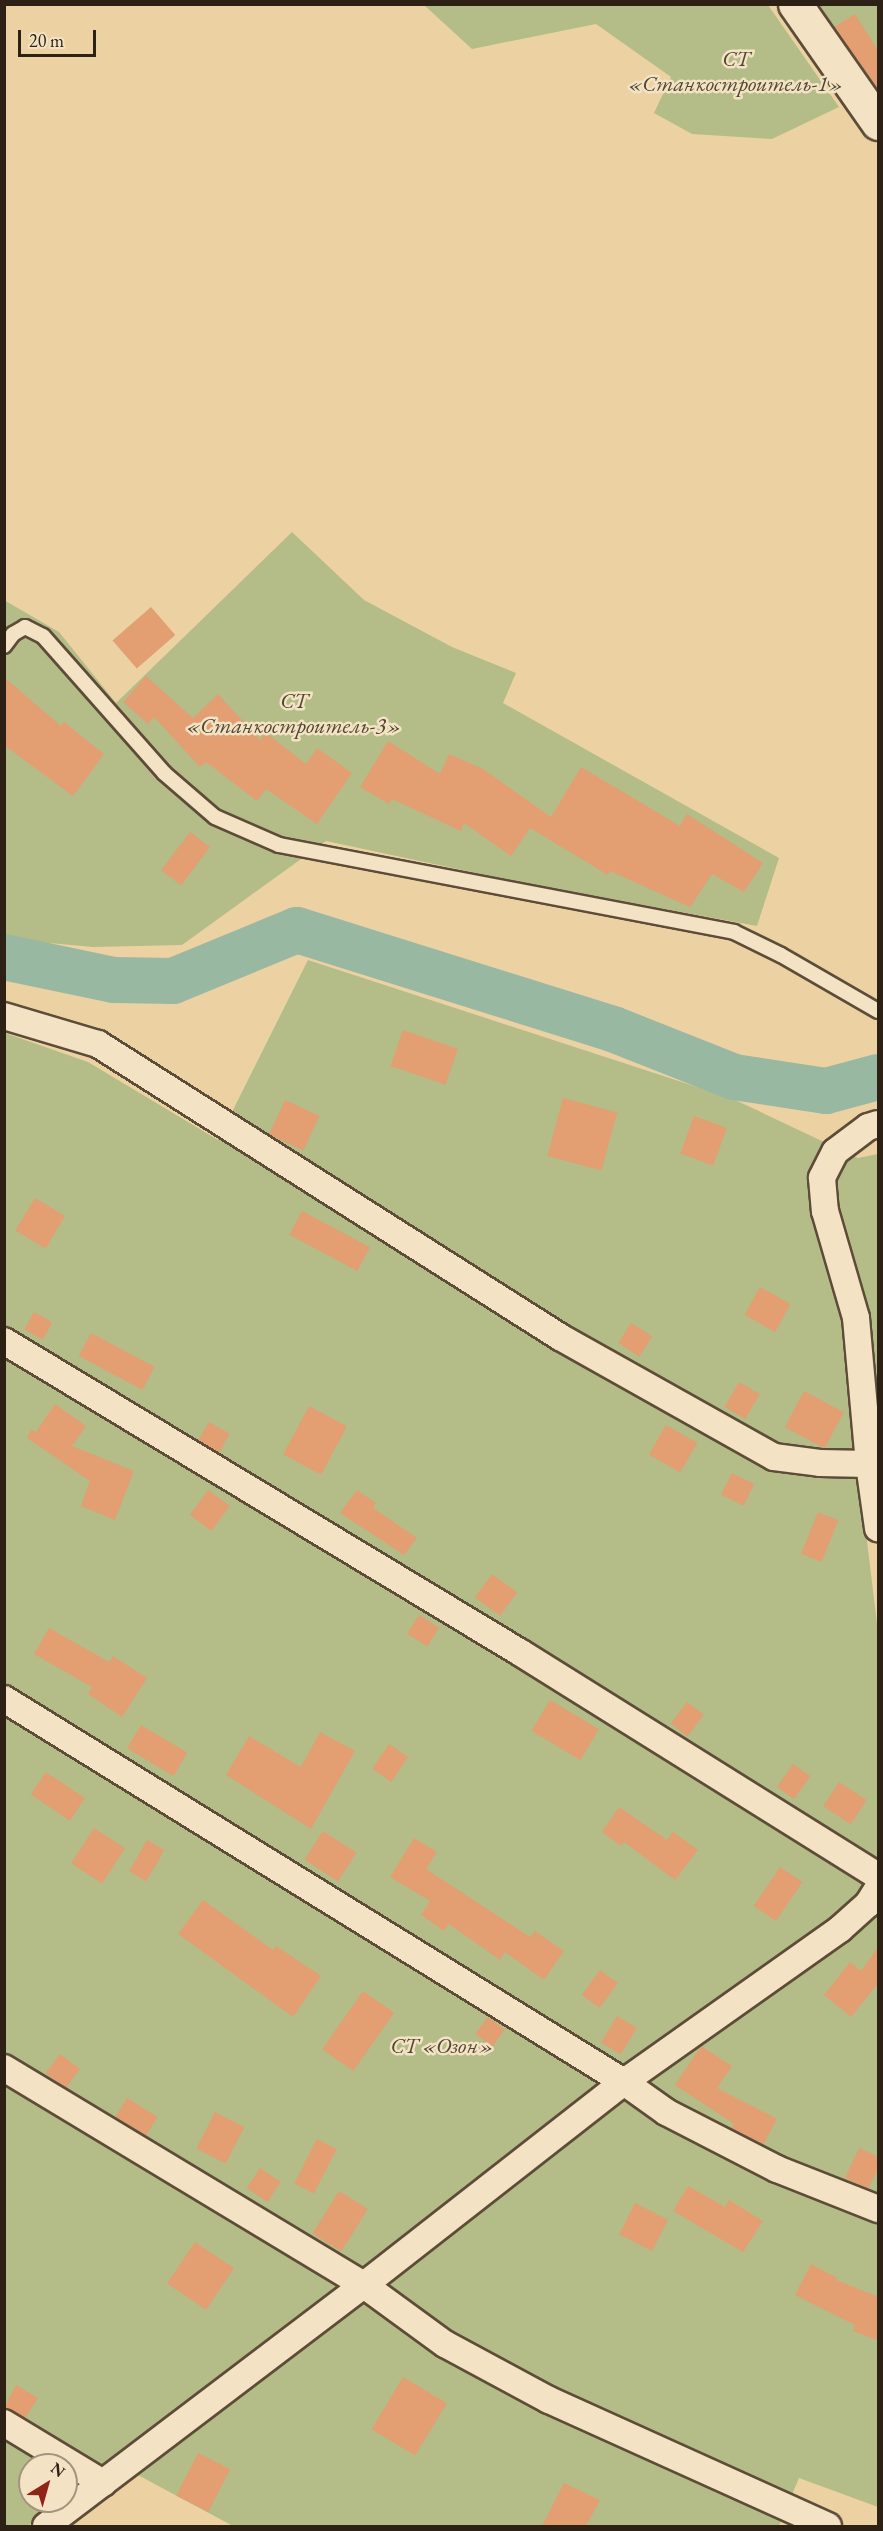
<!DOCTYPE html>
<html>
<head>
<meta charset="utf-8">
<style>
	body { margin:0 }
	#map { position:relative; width:883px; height:2531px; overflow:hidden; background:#ecd2a2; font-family:"EB Garamond",serif }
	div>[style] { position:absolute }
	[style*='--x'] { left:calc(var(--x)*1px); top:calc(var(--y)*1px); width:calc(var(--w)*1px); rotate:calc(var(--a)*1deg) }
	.green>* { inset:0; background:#b4bd87 }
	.river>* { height:46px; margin:-23px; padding:0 23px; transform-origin:23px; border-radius:23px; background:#99b8a2 }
	.building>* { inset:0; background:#e39e71; transform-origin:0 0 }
	.roads { filter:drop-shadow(2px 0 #5d4c38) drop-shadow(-2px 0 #5d4c38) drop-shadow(0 2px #5d4c38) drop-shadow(0 -2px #5d4c38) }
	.service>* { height:14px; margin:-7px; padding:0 7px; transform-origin:7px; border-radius:7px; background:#f3e2c3 }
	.minor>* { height:26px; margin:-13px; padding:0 13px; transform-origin:13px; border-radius:13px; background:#f3e2c3 }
	.tertiary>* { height:33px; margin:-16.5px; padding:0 16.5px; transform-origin:16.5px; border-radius:16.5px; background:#f3e2c3 }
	span { translate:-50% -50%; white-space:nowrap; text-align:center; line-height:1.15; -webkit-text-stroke:5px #f3e2c3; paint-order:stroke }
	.park-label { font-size:22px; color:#4f4731; font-style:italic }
	.frame { position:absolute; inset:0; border:6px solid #2d2014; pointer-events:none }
	.north { position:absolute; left:18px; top:2453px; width:60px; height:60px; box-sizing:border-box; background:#f3e2c3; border:2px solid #a4947d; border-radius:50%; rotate:37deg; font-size:16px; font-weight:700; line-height:24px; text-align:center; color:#2d2014 }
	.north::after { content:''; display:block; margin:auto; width:21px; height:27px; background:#8f2418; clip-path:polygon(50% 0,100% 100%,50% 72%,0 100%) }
	.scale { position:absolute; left:18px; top:30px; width:78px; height:27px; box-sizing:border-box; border:3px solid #2d2014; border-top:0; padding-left:8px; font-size:18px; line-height:21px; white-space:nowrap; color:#2d2014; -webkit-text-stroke:4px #f3e2c3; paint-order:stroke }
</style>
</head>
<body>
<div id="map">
	<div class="green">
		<i style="clip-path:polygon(424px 5px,768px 5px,839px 107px,772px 139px,692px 134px,654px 113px,671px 77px,596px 24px,472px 49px)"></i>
		<i style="clip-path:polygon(812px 5px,878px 5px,878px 96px)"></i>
		<i style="clip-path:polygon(292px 532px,364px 600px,452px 647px,516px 673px,503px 703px,779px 858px,757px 926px,518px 882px,326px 841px,182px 945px,93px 947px,5px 939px,4px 600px,59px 632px,116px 703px)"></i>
		<i style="clip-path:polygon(308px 960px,731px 1098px,858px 1158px,878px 1154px,878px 1407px,851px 1409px,878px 1632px,878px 2507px,799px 2478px,779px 2526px,233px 2526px,108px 2459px,66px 2495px,66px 2465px,30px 2465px,30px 2501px,58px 2501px,28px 2526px,5px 2526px,5px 1033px,88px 1062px,218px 1140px)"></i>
	</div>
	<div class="river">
		<i style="--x:4;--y:957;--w:112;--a:11.8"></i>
		<i style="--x:114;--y:980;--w:59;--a:1"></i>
		<i style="--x:173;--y:981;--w:134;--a:-22.4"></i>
		<i style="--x:297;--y:930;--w:331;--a:17.4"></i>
		<i style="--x:613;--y:1029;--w:130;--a:21.6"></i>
		<i style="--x:734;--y:1077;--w:93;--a:8.7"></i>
		<i style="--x:826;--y:1091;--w:54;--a:-15.1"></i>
	</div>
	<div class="building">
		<i style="clip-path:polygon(855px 14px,879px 52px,879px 91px,834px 27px)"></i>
		<i style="left:151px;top:607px;width:37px;height:51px;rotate:49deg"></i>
		<i style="clip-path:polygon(146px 676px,193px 718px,218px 694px,260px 740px,265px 732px,306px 764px,317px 748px,352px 773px,317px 824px,266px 789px,257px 801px,206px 762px,200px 767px,154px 717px,148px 724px,123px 702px)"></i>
		<i style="clip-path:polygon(4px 677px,61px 726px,64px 722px,104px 754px,73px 796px,4px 745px)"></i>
		<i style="clip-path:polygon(388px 741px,440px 774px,449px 754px,483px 769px,551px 817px,581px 767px,680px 826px,687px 814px,763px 863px,744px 892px,712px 874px,690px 907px,610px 871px,608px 875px,530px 828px,511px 856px,464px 823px,461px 831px,392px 799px,389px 804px,360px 787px)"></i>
		<i style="left:190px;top:832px;width:25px;height:48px;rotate:37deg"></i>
		<i style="left:403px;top:1030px;width:58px;height:38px;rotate:19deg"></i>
		<i style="left:563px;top:1098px;width:56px;height:60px;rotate:15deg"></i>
		<i style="left:285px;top:1100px;width:38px;height:38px;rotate:25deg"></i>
		<i style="left:694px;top:1116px;width:35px;height:40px;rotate:20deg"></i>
		<i style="left:35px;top:1198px;width:35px;height:38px;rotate:31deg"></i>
		<i style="left:302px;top:1211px;width:77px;height:27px;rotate:28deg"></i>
		<i style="left:760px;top:1287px;width:35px;height:32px;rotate:29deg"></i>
		<i style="left:34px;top:1312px;width:21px;height:20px;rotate:29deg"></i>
		<i style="left:631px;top:1323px;width:25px;height:24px;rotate:32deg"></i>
		<i style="left:91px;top:1333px;width:72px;height:26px;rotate:28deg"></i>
		<i style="left:739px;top:1382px;width:24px;height:29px;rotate:30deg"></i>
		<i style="left:804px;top:1391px;width:45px;height:41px;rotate:28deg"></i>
		<i style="clip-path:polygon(55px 1404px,86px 1426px,72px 1446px,134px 1471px,115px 1520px,81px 1506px,90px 1481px,27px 1438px,31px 1430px,36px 1432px)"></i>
		<i style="left:309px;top:1406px;width:43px;height:55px;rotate:28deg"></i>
		<i style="left:209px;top:1422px;width:24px;height:21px;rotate:30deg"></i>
		<i style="left:666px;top:1425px;width:36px;height:34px;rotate:30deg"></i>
		<i style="left:732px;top:1473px;width:25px;height:24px;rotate:27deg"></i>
		<i style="left:208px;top:1490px;width:27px;height:31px;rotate:36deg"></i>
		<i style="clip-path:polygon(357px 1490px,376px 1503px,373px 1508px,417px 1538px,404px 1555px,340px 1513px)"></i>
		<i style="left:818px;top:1512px;width:22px;height:45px;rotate:22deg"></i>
		<i style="left:492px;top:1574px;width:31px;height:29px;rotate:36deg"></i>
		<i style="left:419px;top:1615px;width:24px;height:22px;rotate:33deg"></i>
		<i style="clip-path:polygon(49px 1628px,109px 1662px,113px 1656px,147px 1678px,122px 1717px,88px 1694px,92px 1687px,34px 1654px)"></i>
		<i style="left:550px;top:1700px;width:57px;height:36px;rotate:31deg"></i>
		<i style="left:687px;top:1702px;width:21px;height:27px;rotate:37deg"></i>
		<i style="left:141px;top:1725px;width:54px;height:27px;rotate:31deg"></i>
		<i style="clip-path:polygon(320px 1732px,355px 1751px,311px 1829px,226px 1775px,249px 1736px,301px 1767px)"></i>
		<i style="left:389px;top:1744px;width:23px;height:30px;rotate:34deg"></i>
		<i style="left:793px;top:1764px;width:21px;height:28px;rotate:35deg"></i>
		<i style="left:46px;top:1772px;width:47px;height:27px;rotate:34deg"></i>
		<i style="left:839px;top:1782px;width:33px;height:29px;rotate:33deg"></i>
		<i style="clip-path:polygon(619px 1807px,667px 1840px,673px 1832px,698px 1850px,675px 1880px,624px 1842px,621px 1846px,602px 1832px)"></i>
		<i style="left:94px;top:1828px;width:37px;height:42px;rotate:33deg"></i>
		<i style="left:323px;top:1831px;width:40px;height:34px;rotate:33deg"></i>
		<i style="clip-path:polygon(414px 1838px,437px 1852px,426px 1869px,530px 1937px,535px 1931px,564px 1951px,544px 1980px,505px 1952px,500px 1960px,449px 1924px,444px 1931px,421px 1915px,430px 1901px,390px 1877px)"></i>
		<i style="left:147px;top:1840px;width:20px;height:36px;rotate:30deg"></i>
		<i style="left:780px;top:1867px;width:27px;height:47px;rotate:34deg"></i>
		<i style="clip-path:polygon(203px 1900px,273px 1950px,276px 1946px,321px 1976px,293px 2017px,178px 1934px)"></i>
		<i style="clip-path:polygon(879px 1946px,879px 1982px,851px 2017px,824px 1995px,850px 1962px,861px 1971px)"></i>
		<i style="left:600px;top:1970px;width:22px;height:31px;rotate:36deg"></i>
		<i style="left:363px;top:1991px;width:38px;height:71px;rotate:35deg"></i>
		<i style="left:617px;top:2016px;width:23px;height:31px;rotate:31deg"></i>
		<i style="left:488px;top:2017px;width:21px;height:21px;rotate:37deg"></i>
		<i style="clip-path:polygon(701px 2046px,732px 2066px,717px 2088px,777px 2119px,763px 2145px,731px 2129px,734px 2124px,675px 2085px)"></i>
		<i style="left:60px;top:2054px;width:25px;height:24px;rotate:37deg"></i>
		<i style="left:127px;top:2098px;width:36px;height:22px;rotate:32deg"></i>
		<i style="left:215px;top:2112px;width:33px;height:41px;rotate:27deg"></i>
		<i style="left:317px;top:2139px;width:22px;height:50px;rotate:27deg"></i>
		<i style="clip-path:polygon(859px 2148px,879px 2157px,879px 2167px,868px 2189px,845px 2178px)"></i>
		<i style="left:260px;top:2168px;width:25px;height:24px;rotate:34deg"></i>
		<i style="clip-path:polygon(688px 2186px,725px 2207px,729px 2200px,763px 2221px,743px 2252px,673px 2211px)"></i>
		<i style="left:339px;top:2191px;width:34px;height:50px;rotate:32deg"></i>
		<i style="left:635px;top:2203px;width:37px;height:35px;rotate:27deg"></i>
		<i style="left:195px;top:2242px;width:47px;height:50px;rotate:34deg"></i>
		<i style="clip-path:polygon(811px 2264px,837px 2278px,836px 2280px,879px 2297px,879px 2341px,853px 2331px,855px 2325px,795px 2295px)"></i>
		<i style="left:403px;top:2377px;width:51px;height:61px;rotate:31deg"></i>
		<i style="clip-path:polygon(16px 2385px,38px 2398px,25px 2418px,4px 2408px)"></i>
		<i style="left:198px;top:2453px;width:36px;height:48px;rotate:27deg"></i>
		<i style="clip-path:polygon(564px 2483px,600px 2500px,586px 2526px,542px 2526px)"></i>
	</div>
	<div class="roads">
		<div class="service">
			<i style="--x:4;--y:646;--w:15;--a:-53"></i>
			<i style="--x:13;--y:634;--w:14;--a:-30"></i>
			<i style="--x:25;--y:627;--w:20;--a:27"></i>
			<i style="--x:43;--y:636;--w:183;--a:48.5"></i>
			<i style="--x:164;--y:773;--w:67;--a:40.8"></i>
			<i style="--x:215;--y:817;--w:70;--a:23.6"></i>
			<i style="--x:279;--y:845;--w:463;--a:10.8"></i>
			<i style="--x:734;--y:932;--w:52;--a:26.1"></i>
			<i style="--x:781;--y:955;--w:112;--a:30"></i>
		</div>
		<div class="minor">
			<i style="--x:4;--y:1016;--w:98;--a:16.6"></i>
			<i style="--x:98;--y:1044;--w:547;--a:32.38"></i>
			<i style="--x:560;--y:1337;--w:245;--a:29.3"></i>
			<i style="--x:774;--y:1457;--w:46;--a:7.4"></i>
			<i style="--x:820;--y:1463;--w:49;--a:1.2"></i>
			<i style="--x:878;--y:1124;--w:10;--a:163"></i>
			<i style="--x:868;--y:1127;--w:41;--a:142.9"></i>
			<i style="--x:835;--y:1152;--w:29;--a:117"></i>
			<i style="--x:822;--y:1178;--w:33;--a:85"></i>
			<i style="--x:825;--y:1211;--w:111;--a:73.8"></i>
			<i style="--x:856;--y:1318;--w:147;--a:84.9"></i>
			<i style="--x:869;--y:1464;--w:65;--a:82"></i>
			<i style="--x:4;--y:1341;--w:604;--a:31.11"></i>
			<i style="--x:521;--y:1653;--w:421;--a:32"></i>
			<i style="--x:4;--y:1699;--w:729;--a:31.71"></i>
			<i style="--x:624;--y:2082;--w:52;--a:35.5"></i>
			<i style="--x:666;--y:2112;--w:125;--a:27.2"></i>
			<i style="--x:777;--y:2169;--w:109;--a:21.6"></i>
			<i style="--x:4;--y:2068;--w:420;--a:31.1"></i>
			<i style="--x:364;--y:2285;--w:100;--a:36.1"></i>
			<i style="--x:445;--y:2344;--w:118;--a:28.3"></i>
			<i style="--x:549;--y:2400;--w:306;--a:24.3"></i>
			<i style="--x:4;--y:2423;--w:116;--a:31.2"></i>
			<i style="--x:46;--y:2526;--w:399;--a:-37.2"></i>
			<i style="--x:364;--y:2285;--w:330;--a:-38"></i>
			<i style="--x:624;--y:2082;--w:265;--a:-35.3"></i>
			<i style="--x:840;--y:1929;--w:38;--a:-42"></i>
			<i style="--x:868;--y:1904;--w:19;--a:-58"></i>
		</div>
		<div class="tertiary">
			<i style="--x:795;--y:4;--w:145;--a:55.1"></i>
		</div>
	</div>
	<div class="park-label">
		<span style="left:736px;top:71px">СТ<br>«Станкостроитель-1»</span>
		<span style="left:294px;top:713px">СТ<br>«Станкостроитель-3»</span>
		<span style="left:442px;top:2046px">СТ «Озон»</span>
	</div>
	<div class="frame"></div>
	<div class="north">N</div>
	<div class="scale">20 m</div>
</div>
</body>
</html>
